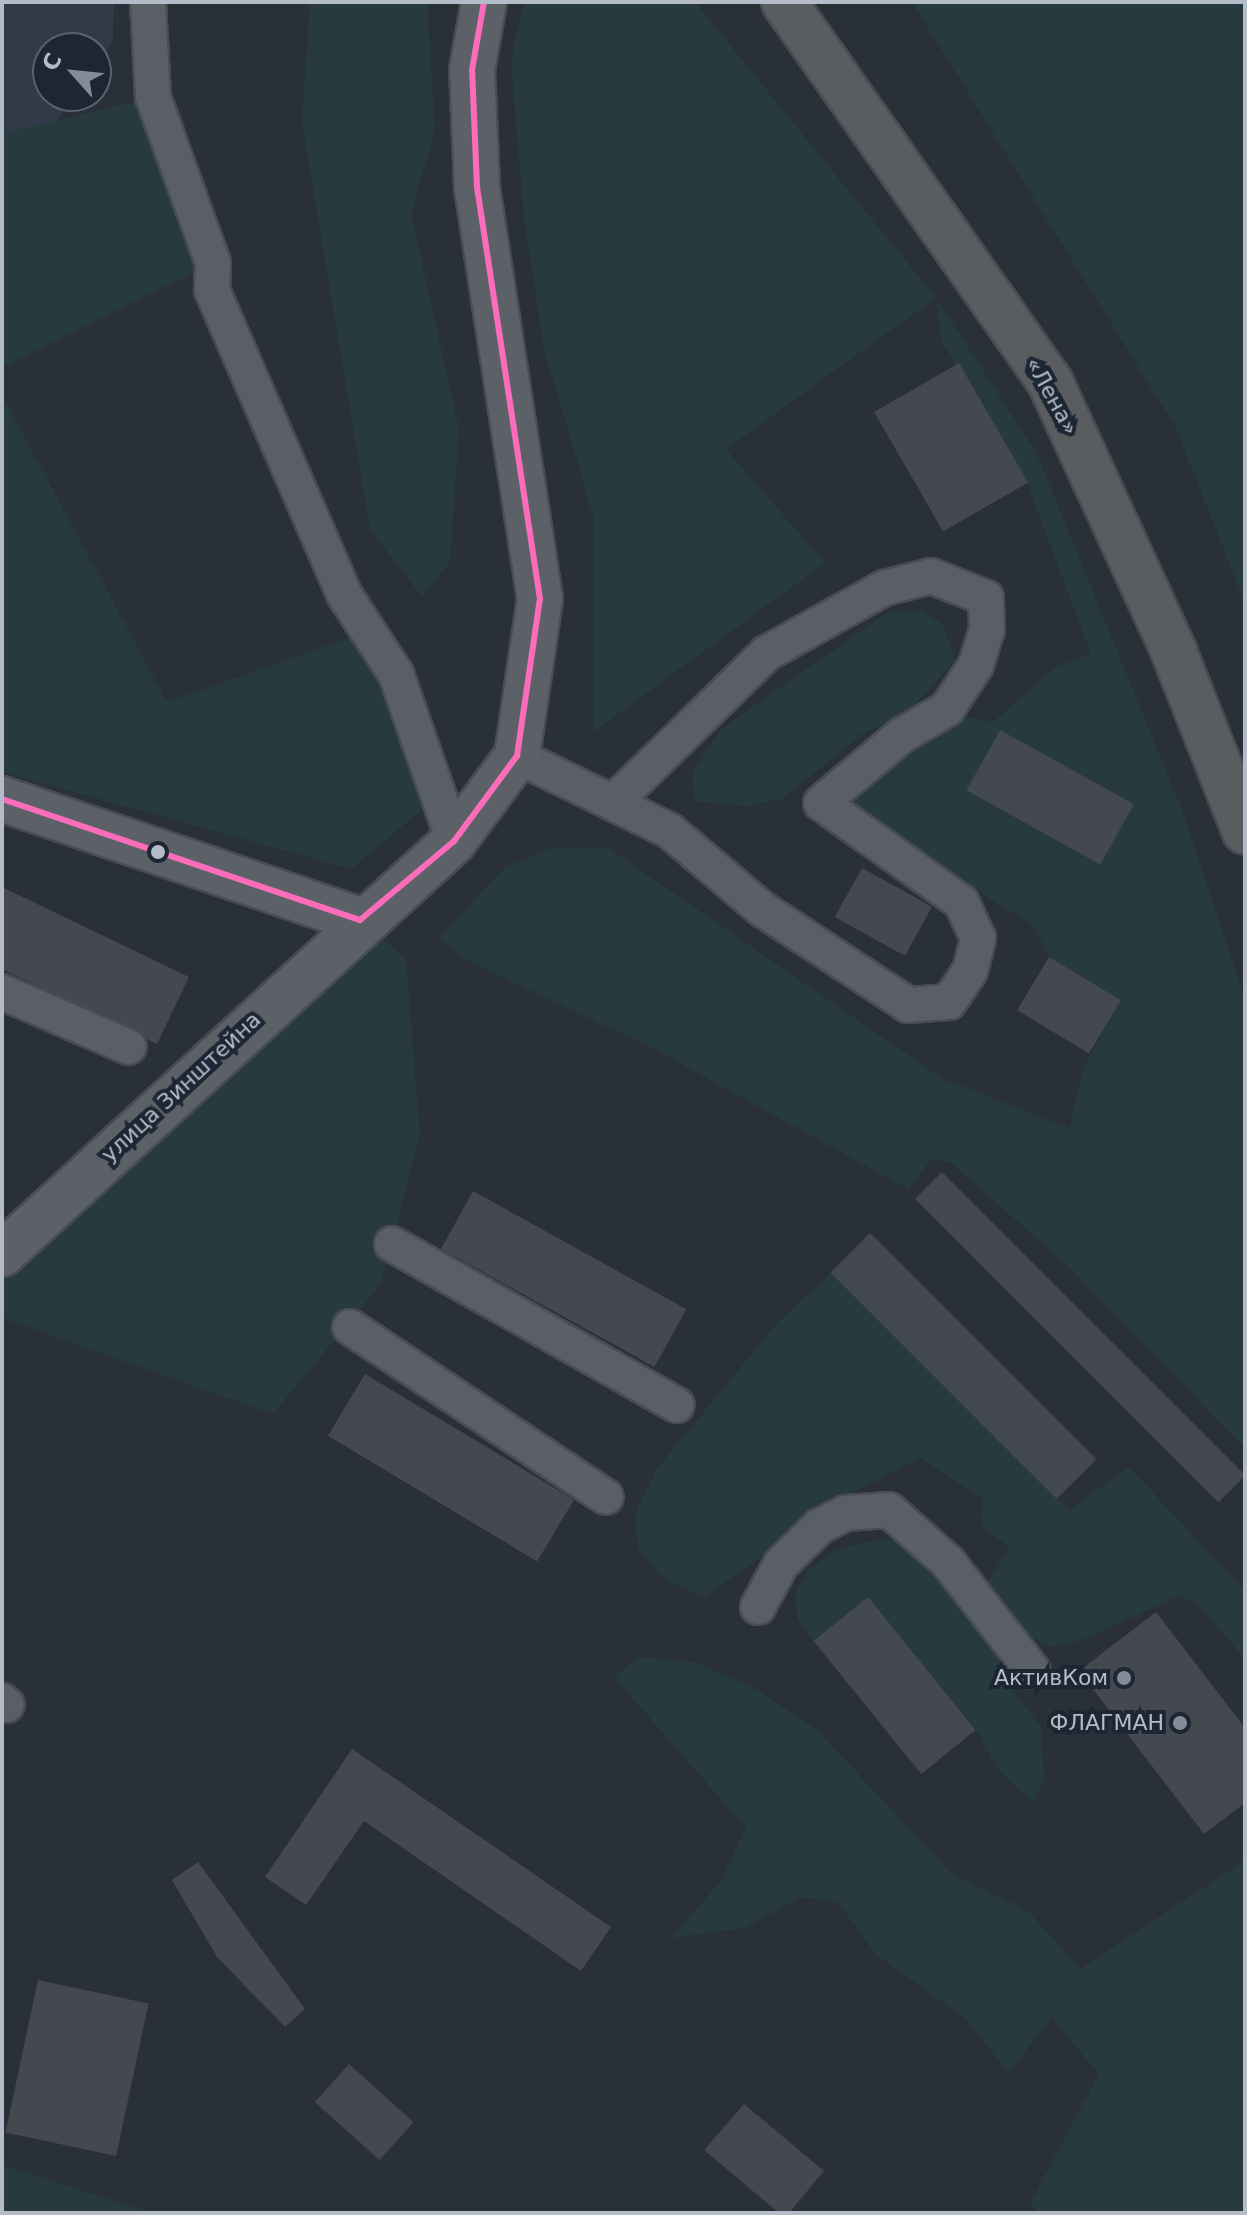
<!DOCTYPE html>
<html>
<head>
<meta charset="utf-8">
<style>
	body { margin:0 }
	#map { position:relative; width:1247px; height:2215px; overflow:hidden; background:#2a3038; font-family:"DejaVu Sans",sans-serif }
	div>[style] { position:absolute }
	[style*='--x'] { left:calc(var(--x)*1px); top:calc(var(--y)*1px); width:calc(var(--w)*1px); rotate:calc(var(--a)*1deg) }
	.airport>* { inset:0; background:#313a48 }
	.green>* { inset:0; background:#273a3e }
	.building>* { inset:0; background:#444950; transform-origin:0 0 }
	.roads { filter:drop-shadow(2px 0 #484c53) drop-shadow(-2px 0 #484c53) drop-shadow(0 2px #484c53) drop-shadow(0 -2px #484c53) }
	.minor>* { height:34px; margin:-17px; padding:0 17px; transform-origin:17px; border-radius:17px; background:#5a5e66 }
	.major>* { height:44px; margin:-22px; padding:0 22px; transform-origin:22px; border-radius:22px; background:#5c6168 }
	.highway>* { height:44px; margin:-22px; padding:0 22px; transform-origin:22px; border-radius:22px; background:#5a5d60 }
	.bus-1>* { height:6px; margin:-3px; padding:0 3px; transform-origin:3px; border-radius:3px; background:#fb6dba }
	.dots>* { width:22px; height:22px; translate:-50% -50%; box-sizing:border-box; border:4px solid #1d2633; border-radius:50% }
	span { translate:-50% -50%; white-space:nowrap; text-align:center; line-height:1.15; -webkit-text-stroke:8px #1d2633; paint-order:stroke }
	.street-label { font-size:22px; color:#b4bcc9 }
	.poi-label { font-size:22px; color:#b4bcc9 }
	.right { translate:-100% -50%; text-align:right }
	.frame { position:absolute; inset:0; border:4px solid #b4bcc9; pointer-events:none }
	.north { position:absolute; left:32px; top:32px; width:80px; height:80px; box-sizing:border-box; background:#1d2633; border:2px solid #59626f; border-radius:50%; rotate:297deg; font-size:22px; font-weight:700; line-height:32px; text-align:center; color:#b4bcc9 }
	.north::after { content:''; display:block; margin:auto; width:28px; height:36px; background:#848b96; clip-path:polygon(50% 0,100% 100%,50% 72%,0 100%) }
</style>
</head>
<body>
<div id="map">
	<div class="airport">
		<i style="clip-path:polygon(2px 2px,114px 2px,113px 41px,96px 64px,96px 48px,48px 48px,48px 96px,74px 96px,55px 125px,2px 134px)"></i>
	</div>
	<div class="green">
		<i style="clip-path:polygon(310px 2px,427px 2px,435px 129px,411px 213px,459px 429px,450px 562px,422px 597px,370px 529px,302px 124px)"></i>
		<i style="clip-path:polygon(524px 2px,695px 2px,936px 298px,1036px 452px,1182px 810px,1245px 1000px,1245px 1448px,1065px 1263px,950px 1162px,931px 1160px,908px 1189px,658px 1051px,466px 960px,439px 938px,504px 868px,552px 848px,607px 847px,941px 1078px,1070px 1128px,1082px 1070px,1121px 1000px,1049px 957px,1034px 926px,854px 813px,855px 795px,961px 716px,993px 722px,1056px 667px,1091px 653px,1027px 483px,941px 340px,936px 298px,726px 449px,825px 563px,593px 732px,594px 518px,544px 349px,524px 216px,511px 60px)"></i>
		<i style="clip-path:polygon(912px 2px,1245px 2px,1245px 603px,1175px 426px)"></i>
		<i style="clip-path:polygon(153px 97px,213px 263px,2px 368px,2px 134px)"></i>
		<i style="clip-path:polygon(2px 395px,167px 702px,366px 632px,425px 807px,351px 869px,2px 772px)"></i>
		<i style="clip-path:polygon(920px 611px,943px 624px,955px 660px,907px 714px,862px 734px,782px 799px,747px 806px,695px 801px,692px 773px,721px 729px,888px 612px)"></i>
		<i style="clip-path:polygon(360px 920px,406px 959px,420px 1134px,381px 1284px,273px 1414px,2px 1318px,2px 1254px)"></i>
		<i style="clip-path:polygon(831px 1273px,1069px 1510px,1129px 1467px,1245px 1591px,1245px 1659px,1196px 1602px,1178px 1596px,1085px 1639px,1051px 1647px,1019px 1632px,987px 1583px,1010px 1548px,981px 1525px,983px 1499px,921px 1458px,841px 1499px,705px 1597px,666px 1580px,638px 1551px,635px 1513px,656px 1470px,778px 1322px)"></i>
		<i style="clip-path:polygon(883px 1538px,918px 1548px,998px 1649px,1012px 1689px,1041px 1727px,1044px 1779px,1033px 1802px,998px 1770px,976px 1729px,868px 1598px,814px 1642px,797px 1619px,796px 1591px,808px 1571px,835px 1550px)"></i>
		<i style="clip-path:polygon(639px 1657px,695px 1662px,758px 1690px,815px 1728px,951px 1873px,1028px 1911px,1081px 1969px,1245px 1860px,1245px 2213px,1041px 2213px,1030px 2203px,1099px 2074px,1051px 2017px,1009px 2073px,964px 2017px,876px 1955px,838px 1902px,802px 1897px,744px 1928px,671px 1938px,720px 1882px,746px 1828px,614px 1677px)"></i>
		<i style="clip-path:polygon(2px 2165px,153px 2213px,2px 2213px)"></i>
	</div>
	<div class="building">
		<i style="left:959px;top:363px;width:138px;height:98px;rotate:60deg"></i>
		<i style="left:1000px;top:730px;width:153px;height:69px;rotate:29deg"></i>
		<i style="left:862px;top:868px;width:80px;height:56px;rotate:29deg"></i>
		<i style="clip-path:polygon(2px 887px,189px 977px,157px 1044px,2px 969px)"></i>
		<i style="left:1049px;top:957px;width:84px;height:62px;rotate:31deg"></i>
		<i style="left:942px;top:1172px;width:429px;height:38px;rotate:45deg"></i>
		<i style="left:473px;top:1191px;width:244px;height:66px;rotate:29deg"></i>
		<i style="left:870px;top:1233px;width:320px;height:56px;rotate:45deg"></i>
		<i style="left:365px;top:1374px;width:244px;height:72px;rotate:31deg"></i>
		<i style="left:868px;top:1597px;width:171px;height:70px;rotate:51deg"></i>
		<i style="clip-path:polygon(1156px 1612px,1245px 1728px,1245px 1803px,1204px 1834px,1079px 1671px)"></i>
		<i style="clip-path:polygon(352px 1749px,611px 1927px,581px 1971px,364px 1821px,306px 1905px,265px 1877px)"></i>
		<i style="clip-path:polygon(198px 1862px,305px 2009px,285px 2027px,217px 1957px,172px 1880px)"></i>
		<i style="left:38px;top:1980px;width:113px;height:156px;rotate:12deg"></i>
		<i style="left:349px;top:2064px;width:87px;height:51px;rotate:42deg"></i>
		<i style="clip-path:polygon(744px 2104px,824px 2171px,789px 2213px,779px 2213px,704px 2150px)"></i>
	</div>
	<div class="roads">
		<div class="minor">
			<i style="--x:148;--y:2;--w:95;--a:87"></i>
			<i style="--x:153;--y:97;--w:177;--a:70.1"></i>
			<i style="--x:213;--y:263;--w:27;--a:92"></i>
			<i style="--x:212;--y:290;--w:331;--a:66.5"></i>
			<i style="--x:344;--y:594;--w:95;--a:57"></i>
			<i style="--x:396;--y:674;--w:177;--a:70.8"></i>
			<i style="--x:517;--y:756;--w:107;--a:26.1"></i>
			<i style="--x:613;--y:803;--w:64;--a:26.2"></i>
			<i style="--x:670;--y:831;--w:121;--a:40.3"></i>
			<i style="--x:762;--y:909;--w:175;--a:33.3"></i>
			<i style="--x:908;--y:1005;--w:41;--a:-4.2"></i>
			<i style="--x:949;--y:1002;--w:37;--a:-56"></i>
			<i style="--x:970;--y:971;--w:34;--a:-76"></i>
			<i style="--x:978;--y:938;--w:40;--a:-115"></i>
			<i style="--x:961;--y:902;--w:171;--a:-144.7"></i>
			<i style="--x:821;--y:803;--w:106;--a:-40"></i>
			<i style="--x:902;--y:735;--w:52;--a:-30"></i>
			<i style="--x:947;--y:709;--w:53;--a:-56.6"></i>
			<i style="--x:976;--y:665;--w:37;--a:-73"></i>
			<i style="--x:987;--y:630;--w:32;--a:-92"></i>
			<i style="--x:986;--y:598;--w:59;--a:-158.2"></i>
			<i style="--x:931;--y:576;--w:49;--a:165.7"></i>
			<i style="--x:884;--y:588;--w:134;--a:150.9"></i>
			<i style="--x:767;--y:653;--w:215;--a:135.8"></i>
			<i style="--x:2;--y:992;--w:138;--a:23.4"></i>
			<i style="--x:392;--y:1244;--w:327;--a:29.5"></i>
			<i style="--x:350;--y:1327;--w:307;--a:33.6"></i>
			<i style="--x:758;--y:1607;--w:49;--a:-61.9"></i>
			<i style="--x:781;--y:1564;--w:54;--a:-44.3"></i>
			<i style="--x:820;--y:1526;--w:29;--a:-27"></i>
			<i style="--x:846;--y:1513;--w:43;--a:-4"></i>
			<i style="--x:889;--y:1510;--w:79;--a:41.4"></i>
			<i style="--x:948;--y:1562;--w:137;--a:52.1"></i>
			<i style="--x:2;--y:1701;--w:6;--a:39"></i>
		</div>
		<div class="major">
			<i style="--x:2;--y:799;--w:378;--a:18.7"></i>
			<i style="--x:2;--y:1254;--w:612;--a:-42.42"></i>
			<i style="--x:454;--y:841;--w:106;--a:-53.5"></i>
			<i style="--x:517;--y:756;--w:159;--a:-81.7"></i>
			<i style="--x:540;--y:599;--w:417;--a:-98.7"></i>
			<i style="--x:477;--y:187;--w:117;--a:-92.4"></i>
			<i style="--x:472;--y:70;--w:69;--a:-80"></i>
		</div>
		<div class="highway">
			<i style="--x:784;--y:2;--w:466;--a:55"></i>
			<i style="--x:1051;--y:384;--w:295;--a:65.3"></i>
			<i style="--x:1174;--y:652;--w:193;--a:68.4"></i>
		</div>
	</div>
	<div class="bus-1">
		<i style="--x:2;--y:799;--w:378;--a:18.7"></i>
		<i style="--x:360;--y:920;--w:123;--a:-40"></i>
		<i style="--x:454;--y:841;--w:106;--a:-53.5"></i>
		<i style="--x:517;--y:756;--w:159;--a:-81.7"></i>
		<i style="--x:540;--y:599;--w:417;--a:-98.7"></i>
		<i style="--x:477;--y:187;--w:117;--a:-92.4"></i>
		<i style="--x:472;--y:70;--w:69;--a:-80"></i>
	</div>
	<div class="dots">
		<i style="left:158px;top:852px;background:#b4bcc9"></i>
		<i style="left:1124px;top:1678px;background:#848b96"></i>
		<i style="left:1180px;top:1723px;background:#848b96"></i>
	</div>
	<div class="street-label">
		<span style="left:1052px;top:396px;rotate:61deg">«Лена»</span>
		<span style="left:181px;top:1087px;rotate:-43deg">улица Зинштейна</span>
	</div>
	<div class="poi-label">
		<span class="right" style="left:1108px;top:1678px">АктивКом</span>
		<span class="right" style="left:1164px;top:1723px">ФЛАГМАН</span>
	</div>
	<div class="frame"></div>
	<div class="north">С</div>
</div>
</body>
</html>
